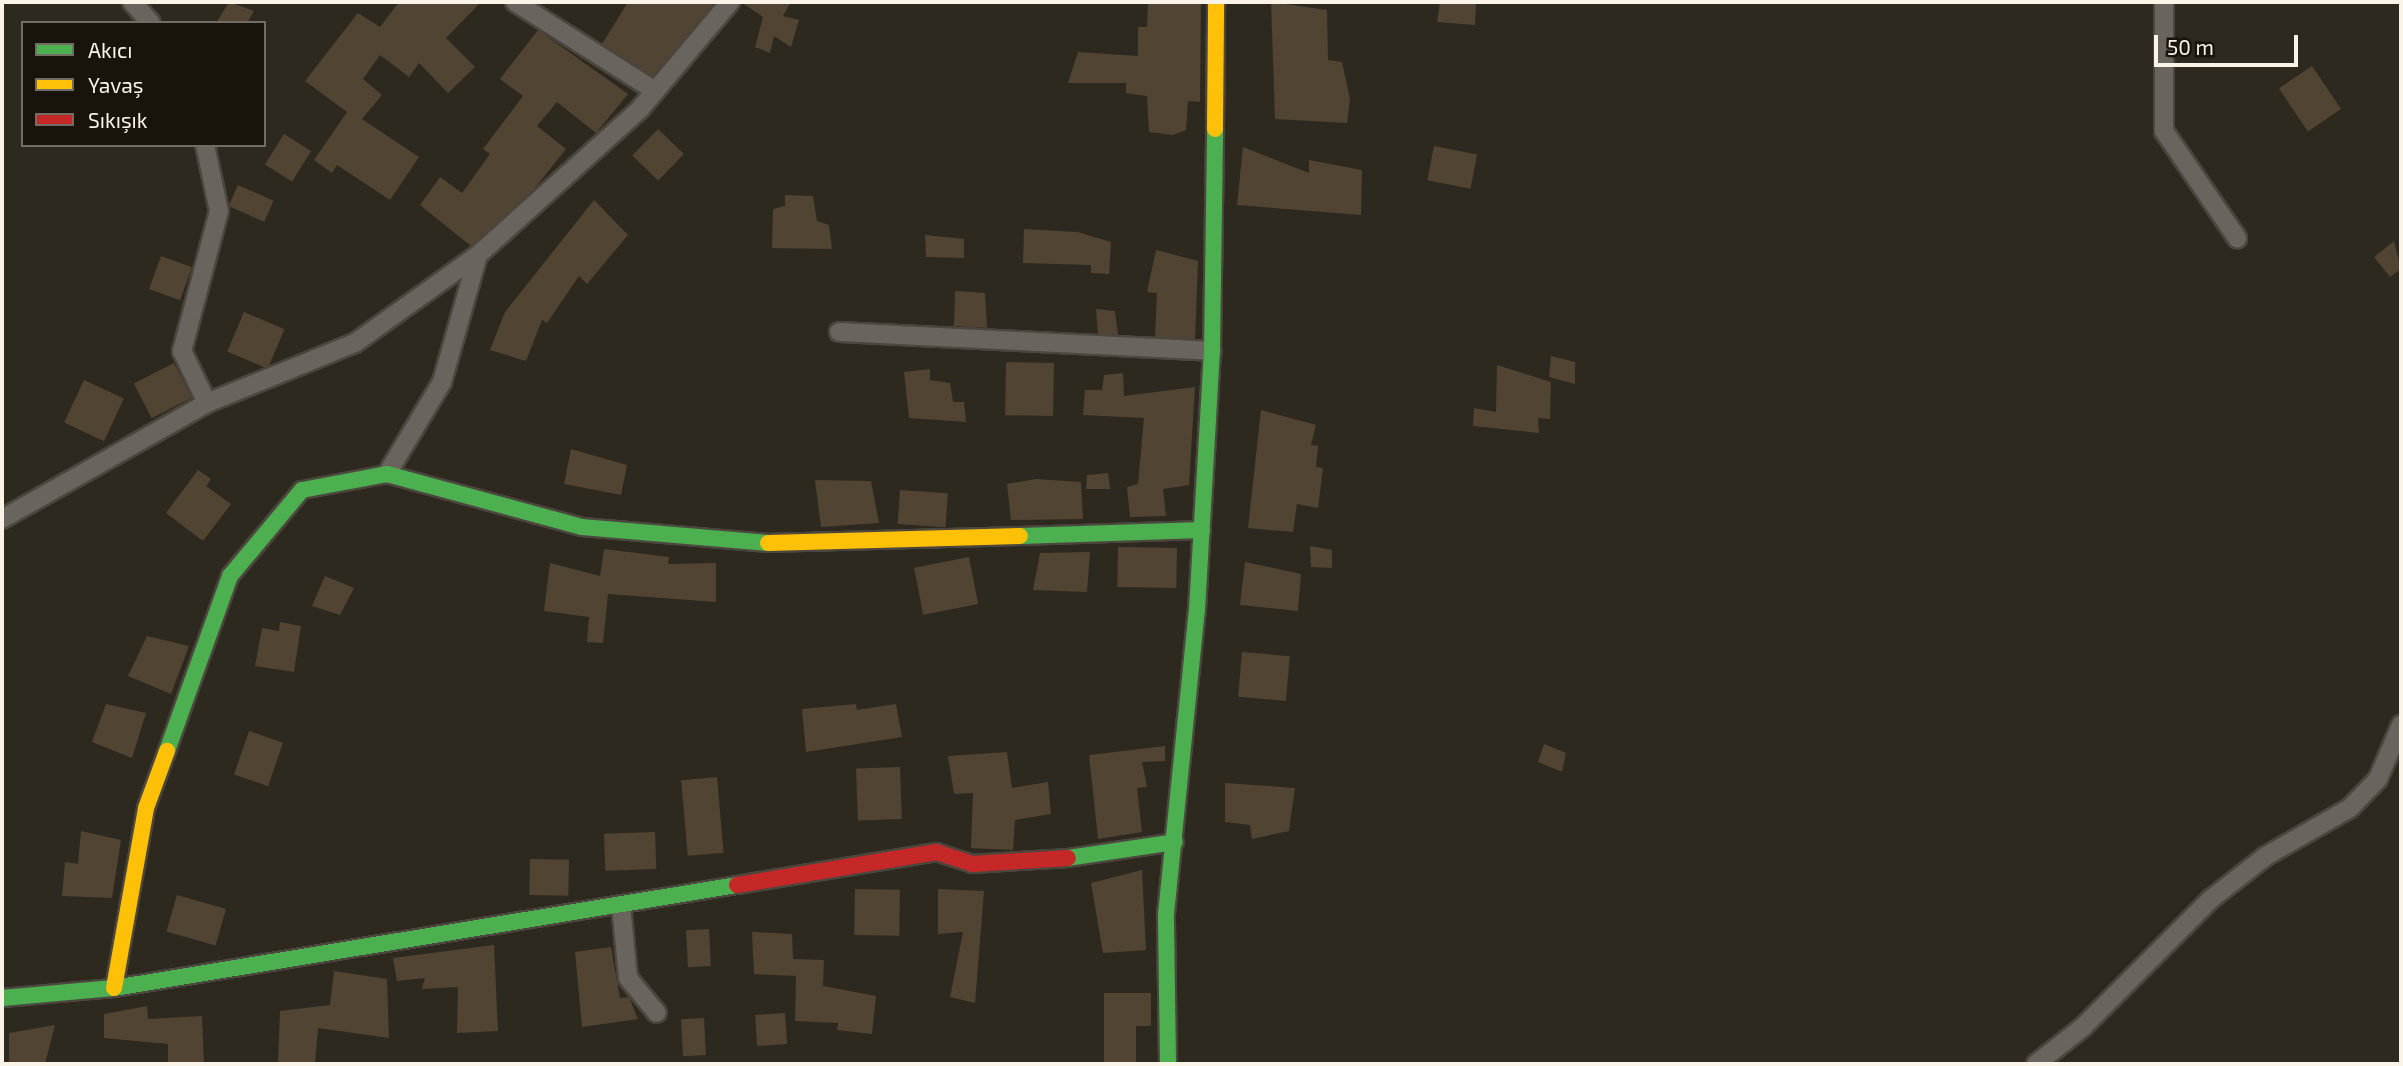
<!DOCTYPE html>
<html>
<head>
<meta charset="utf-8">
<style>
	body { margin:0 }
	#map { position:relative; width:2403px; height:1066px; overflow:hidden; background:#2e291f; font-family:"Exo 2",sans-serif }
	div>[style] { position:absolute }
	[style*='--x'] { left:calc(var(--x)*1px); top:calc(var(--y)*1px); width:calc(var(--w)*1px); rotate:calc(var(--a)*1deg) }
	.building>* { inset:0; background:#514433; transform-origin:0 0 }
	.roads { filter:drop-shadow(2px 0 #4b463e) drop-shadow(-2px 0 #4b463e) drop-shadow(0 2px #4b463e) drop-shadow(0 -2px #4b463e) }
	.street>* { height:18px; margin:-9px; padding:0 9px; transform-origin:9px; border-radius:9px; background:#69645e }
	.fast>* { height:16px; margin:-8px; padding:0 8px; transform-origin:8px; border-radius:8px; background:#4caf50 }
	.slow>* { height:16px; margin:-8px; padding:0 8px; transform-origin:8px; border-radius:8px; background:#ffc107 }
	.jam>* { height:16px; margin:-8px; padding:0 8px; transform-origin:8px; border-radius:8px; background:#c62828 }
	span { translate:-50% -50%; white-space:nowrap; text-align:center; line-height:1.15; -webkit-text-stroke:6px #18140c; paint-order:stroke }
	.frame { position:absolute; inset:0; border:4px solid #f9f3e8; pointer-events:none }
	.legend { position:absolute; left:21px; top:21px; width:245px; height:126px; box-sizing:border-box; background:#18140c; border:2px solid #726d64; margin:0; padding:9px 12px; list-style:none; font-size:21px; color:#f9f3e8 }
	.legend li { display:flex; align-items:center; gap:14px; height:35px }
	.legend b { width:35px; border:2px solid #726d64 }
	.scale { position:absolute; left:2154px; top:35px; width:144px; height:32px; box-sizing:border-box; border:4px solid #f9f3e8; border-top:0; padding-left:9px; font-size:21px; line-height:24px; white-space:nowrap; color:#f9f3e8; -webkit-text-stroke:5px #18140c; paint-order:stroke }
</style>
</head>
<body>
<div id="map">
	<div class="building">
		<i style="clip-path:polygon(229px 2px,254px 11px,247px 23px,216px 23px)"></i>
		<i style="clip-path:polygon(399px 2px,481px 2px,446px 38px,475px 67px,448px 93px,419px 63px,409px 77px,380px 55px,363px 79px,382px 95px,362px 119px,419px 157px,390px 200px,337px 165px,332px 173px,314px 160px,347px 112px,305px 81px,358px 13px,380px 27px)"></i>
		<i style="clip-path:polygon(628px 2px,715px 2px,653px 76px,602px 44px)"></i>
		<i style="clip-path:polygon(741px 2px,791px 2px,783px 16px,799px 20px,791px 47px,774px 36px,770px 53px,755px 47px,763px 17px)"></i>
		<i style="clip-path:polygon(1148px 2px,1201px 2px,1200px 102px,1188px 101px,1186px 130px,1173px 135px,1149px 132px,1147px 96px,1126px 93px,1126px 83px,1068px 83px,1078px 52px,1138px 56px,1138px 27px,1147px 27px)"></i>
		<i style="clip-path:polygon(1271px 2px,1327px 10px,1328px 60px,1342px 62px,1350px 99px,1347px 123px,1275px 119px)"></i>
		<i style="clip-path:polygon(1440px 2px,1476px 2px,1475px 25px,1437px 22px)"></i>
		<i style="clip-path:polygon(538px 30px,628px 94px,596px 133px,557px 102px,537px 126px,566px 149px,535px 188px,471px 246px,420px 205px,440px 177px,462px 193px,490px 154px,483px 149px,523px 96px,500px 79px)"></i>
		<i style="left:2312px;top:66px;width:52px;height:40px;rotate:56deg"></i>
		<i style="left:658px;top:129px;width:36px;height:37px;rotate:44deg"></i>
		<i style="left:284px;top:134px;width:32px;height:36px;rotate:32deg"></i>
		<i style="left:1434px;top:146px;width:44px;height:35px;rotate:11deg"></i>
		<i style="clip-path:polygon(1243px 147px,1309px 173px,1309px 160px,1362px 170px,1361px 215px,1237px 205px)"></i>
		<i style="left:238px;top:185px;width:39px;height:23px;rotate:24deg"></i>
		<i style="clip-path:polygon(785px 195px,813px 196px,817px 221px,829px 225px,832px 249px,772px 248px,773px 209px,785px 206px)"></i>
		<i style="clip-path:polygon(594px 200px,628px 235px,587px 284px,579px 276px,547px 323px,542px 320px,526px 361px,490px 350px,505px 312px)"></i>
		<i style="clip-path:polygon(1024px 229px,1077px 232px,1111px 242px,1109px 274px,1091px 273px,1091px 265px,1023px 263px)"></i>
		<i style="clip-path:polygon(925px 235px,964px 239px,964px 258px,926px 257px)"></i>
		<i style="clip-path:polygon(2394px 241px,2401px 269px,2390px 277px,2374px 257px)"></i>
		<i style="clip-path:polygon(1156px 250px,1198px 261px,1195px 339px,1155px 337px,1157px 293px,1147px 292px)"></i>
		<i style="left:161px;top:256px;width:33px;height:35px;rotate:20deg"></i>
		<i style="clip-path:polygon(955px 291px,985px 293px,987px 328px,954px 326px)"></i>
		<i style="clip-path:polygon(1096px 309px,1115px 311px,1118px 335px,1098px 334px)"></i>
		<i style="left:244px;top:312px;width:44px;height:43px;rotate:23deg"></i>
		<i style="clip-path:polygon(1551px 356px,1575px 362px,1575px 384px,1549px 377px)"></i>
		<i style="left:174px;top:363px;width:39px;height:45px;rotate:63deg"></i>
		<i style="left:1054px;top:363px;width:53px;height:48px;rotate:91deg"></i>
		<i style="clip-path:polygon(1497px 365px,1551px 382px,1550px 419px,1538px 418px,1539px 433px,1473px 426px,1474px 408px,1496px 412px)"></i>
		<i style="clip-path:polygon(930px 369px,930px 380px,950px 383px,953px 402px,964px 402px,966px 422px,909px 418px,904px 372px)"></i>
		<i style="clip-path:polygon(1123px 373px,1124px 396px,1195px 387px,1189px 485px,1163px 489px,1166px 516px,1130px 517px,1127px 487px,1138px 484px,1144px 418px,1083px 415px,1085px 390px,1102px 390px,1104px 375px)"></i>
		<i style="left:84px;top:380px;width:44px;height:47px;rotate:25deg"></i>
		<i style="clip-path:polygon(1261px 410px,1316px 425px,1311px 445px,1318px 446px,1316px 467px,1323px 468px,1318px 508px,1297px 504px,1293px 532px,1248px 528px)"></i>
		<i style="clip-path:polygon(571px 449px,627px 465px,621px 495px,564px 484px)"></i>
		<i style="clip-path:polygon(198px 470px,211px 479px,206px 486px,231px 504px,203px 541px,166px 513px)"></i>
		<i style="clip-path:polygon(1108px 473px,1110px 489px,1086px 489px,1087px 475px)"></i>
		<i style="clip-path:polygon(1036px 479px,1081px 482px,1083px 519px,1011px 520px,1007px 484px)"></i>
		<i style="clip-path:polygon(815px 480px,871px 481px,879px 523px,821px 527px)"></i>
		<i style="left:900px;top:490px;width:48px;height:34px;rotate:4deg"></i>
		<i style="clip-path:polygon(1310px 546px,1332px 550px,1332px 568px,1311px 567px)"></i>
		<i style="left:1118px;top:547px;width:59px;height:40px;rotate:1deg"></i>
		<i style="clip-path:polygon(604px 549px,669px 557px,668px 564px,716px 563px,716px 602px,608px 594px,603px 643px,587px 642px,589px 617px,544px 611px,550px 563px,600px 576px)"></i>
		<i style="clip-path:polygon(1090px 552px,1087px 592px,1033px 590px,1040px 553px)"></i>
		<i style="left:969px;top:557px;width:48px;height:56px;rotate:79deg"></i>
		<i style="clip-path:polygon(1245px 562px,1301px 574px,1298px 611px,1240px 605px)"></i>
		<i style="clip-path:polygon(325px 576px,354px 588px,340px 615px,312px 606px)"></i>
		<i style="clip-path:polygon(280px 622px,301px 626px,294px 672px,255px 666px,262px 628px,279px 631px)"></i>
		<i style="clip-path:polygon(147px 636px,189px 646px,171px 694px,128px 676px)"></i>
		<i style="left:1242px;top:652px;width:48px;height:45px;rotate:5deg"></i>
		<i style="clip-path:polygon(106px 704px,146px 713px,132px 758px,92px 742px)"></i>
		<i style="clip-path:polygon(856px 704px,857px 710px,896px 704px,902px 737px,806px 752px,802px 709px)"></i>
		<i style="left:249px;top:731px;width:36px;height:46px;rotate:19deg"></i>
		<i style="clip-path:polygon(1544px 744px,1566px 753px,1562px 772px,1538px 762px)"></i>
		<i style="clip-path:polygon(1165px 746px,1165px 761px,1142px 762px,1147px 787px,1137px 788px,1142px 832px,1098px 839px,1089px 755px)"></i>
		<i style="clip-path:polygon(1007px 752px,1012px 788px,1048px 782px,1051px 814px,1015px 820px,1013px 850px,971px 848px,973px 793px,954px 794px,948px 756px)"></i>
		<i style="left:900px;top:767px;width:52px;height:44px;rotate:88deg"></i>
		<i style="left:717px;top:777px;width:76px;height:36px;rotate:85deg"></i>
		<i style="clip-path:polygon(1225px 783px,1295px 788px,1289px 831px,1252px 839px,1250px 825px,1225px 822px)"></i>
		<i style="clip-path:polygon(81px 831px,121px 840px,112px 898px,62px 896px,65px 862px,78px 864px)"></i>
		<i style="left:655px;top:832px;width:37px;height:51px;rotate:88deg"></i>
		<i style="left:530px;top:859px;width:39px;height:36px;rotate:1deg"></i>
		<i style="clip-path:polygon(1142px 870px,1146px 950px,1103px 953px,1091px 883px)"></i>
		<i style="left:855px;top:889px;width:45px;height:46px;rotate:1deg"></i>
		<i style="clip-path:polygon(938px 889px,984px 891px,975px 1003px,950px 997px,963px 932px,938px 934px)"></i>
		<i style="left:177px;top:895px;width:51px;height:38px;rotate:16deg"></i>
		<i style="left:709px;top:929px;width:37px;height:23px;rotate:87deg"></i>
		<i style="clip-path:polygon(752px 932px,792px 934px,793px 959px,824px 960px,823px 986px,876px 996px,872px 1034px,837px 1030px,838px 1023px,795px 1021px,796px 976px,754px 974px)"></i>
		<i style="clip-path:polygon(494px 945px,498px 1031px,457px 1033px,458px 987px,422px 989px,425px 978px,397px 981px,393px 958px)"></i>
		<i style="clip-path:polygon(611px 947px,620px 998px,629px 997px,638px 1019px,582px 1027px,575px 952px)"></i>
		<i style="clip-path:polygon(334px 971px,387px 979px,389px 1038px,318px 1028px,315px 1063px,278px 1064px,280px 1011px,330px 1005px)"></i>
		<i style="clip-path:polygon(1104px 993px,1151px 993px,1151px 1026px,1136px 1026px,1136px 1064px,1104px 1064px)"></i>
		<i style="clip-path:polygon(147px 1006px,148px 1019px,202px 1016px,204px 1064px,168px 1064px,168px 1044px,104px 1038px,104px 1014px)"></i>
		<i style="left:785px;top:1013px;width:31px;height:30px;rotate:86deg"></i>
		<i style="left:704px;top:1018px;width:37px;height:23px;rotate:87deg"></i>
		<i style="clip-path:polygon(55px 1025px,45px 1064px,9px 1064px,9px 1033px)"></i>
	</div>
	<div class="roads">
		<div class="street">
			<i style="--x:132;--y:2;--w:28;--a:48"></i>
			<i style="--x:515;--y:2;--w:166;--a:32.4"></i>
			<i style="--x:2164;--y:2;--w:129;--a:90"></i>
			<i style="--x:2164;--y:131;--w:130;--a:55.7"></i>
			<i style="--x:205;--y:145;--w:67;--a:78"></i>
			<i style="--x:219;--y:211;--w:145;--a:104.8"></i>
			<i style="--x:182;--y:351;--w:58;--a:64.3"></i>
			<i style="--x:839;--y:332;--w:373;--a:2.9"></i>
			<i style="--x:387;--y:474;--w:107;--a:-59.1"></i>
			<i style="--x:442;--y:382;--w:132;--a:-74.2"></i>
			<i style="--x:478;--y:255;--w:218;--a:-42"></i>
			<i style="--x:640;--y:109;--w:140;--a:-49.9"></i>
			<i style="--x:2;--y:519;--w:236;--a:-29.5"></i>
			<i style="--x:207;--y:403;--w:160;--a:-22.1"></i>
			<i style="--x:355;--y:343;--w:151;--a:-35.6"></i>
			<i style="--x:621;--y:905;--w:73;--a:84.5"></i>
			<i style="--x:628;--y:978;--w:45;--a:50.4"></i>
			<i style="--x:2036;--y:1064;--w:60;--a:-38.2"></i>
			<i style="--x:2083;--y:1027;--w:181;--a:-45"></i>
			<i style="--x:2211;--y:899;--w:70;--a:-38"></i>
			<i style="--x:2266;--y:856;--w:97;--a:-29.7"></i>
			<i style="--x:2350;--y:808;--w:40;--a:-46"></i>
			<i style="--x:2378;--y:779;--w:59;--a:-66.9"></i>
		</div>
		<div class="fast">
			<i style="--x:1020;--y:536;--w:182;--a:-1.9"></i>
			<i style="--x:167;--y:751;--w:186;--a:-70.2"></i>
			<i style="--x:230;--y:576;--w:112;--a:-50.1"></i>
			<i style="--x:302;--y:490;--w:86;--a:-10.7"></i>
			<i style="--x:387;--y:474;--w:202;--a:15.2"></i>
			<i style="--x:582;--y:527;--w:187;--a:4.9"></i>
			<i style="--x:1068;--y:858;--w:108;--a:-8.5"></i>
			<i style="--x:2;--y:998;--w:112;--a:-5.1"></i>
			<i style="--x:114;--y:988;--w:631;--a:-9.39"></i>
			<i style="--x:1168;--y:1064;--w:150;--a:-90.8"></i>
			<i style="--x:1166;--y:914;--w:306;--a:-84.2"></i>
			<i style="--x:1197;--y:610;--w:259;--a:-86.7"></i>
			<i style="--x:1212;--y:351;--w:222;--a:-89.2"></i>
		</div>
		<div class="slow">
			<i style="--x:1215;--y:129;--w:127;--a:-89.5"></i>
			<i style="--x:768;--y:543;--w:252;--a:-1.6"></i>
			<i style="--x:114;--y:988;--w:183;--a:-79.9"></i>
			<i style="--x:146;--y:808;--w:61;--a:-69.8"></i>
		</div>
		<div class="jam">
			<i style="--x:737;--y:885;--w:202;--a:-9.4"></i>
			<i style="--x:936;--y:852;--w:38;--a:18"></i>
			<i style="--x:972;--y:864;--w:96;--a:-3.6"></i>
		</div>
	</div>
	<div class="frame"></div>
	<ul class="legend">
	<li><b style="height:9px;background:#4caf50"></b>Akıcı</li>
	<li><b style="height:9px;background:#ffc107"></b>Yavaş</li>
	<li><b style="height:9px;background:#c62828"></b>Sıkışık</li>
	</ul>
	<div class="scale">50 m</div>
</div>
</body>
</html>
